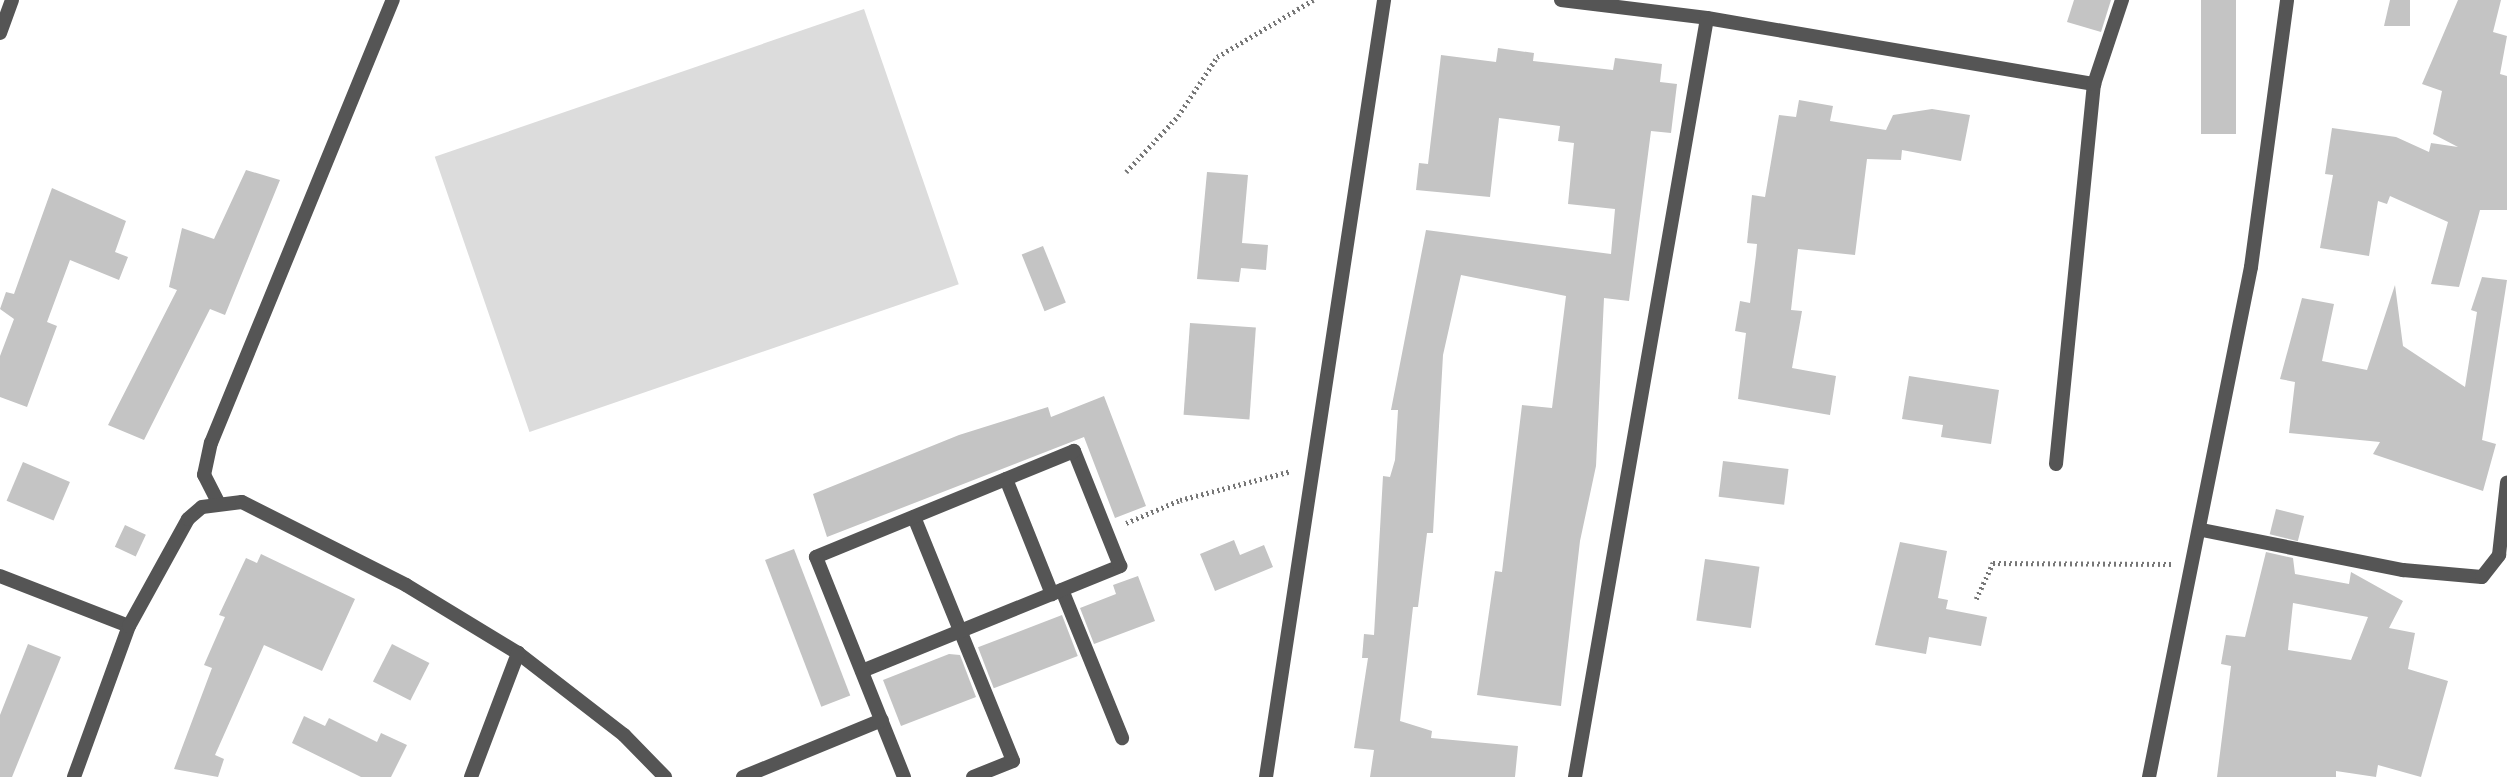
<!DOCTYPE html>
<html>
<head>
<meta charset="utf-8">
<style>
	body { margin:0 }
	#map { position:relative; width:2507px; height:777px; overflow:hidden; background:#fff; font-family:Quicksand,sans-serif }
	div>[style] { position:absolute }
	[style*='--x'] { left:calc(var(--x)*1px); top:calc(var(--y)*1px); width:calc(var(--w)*1px); rotate:calc(var(--a)*1deg) }
	.green>* { inset:0; background:#dcdcdc; transform-origin:0 0 }
	.building>* { inset:0; background:#c4c4c4; transform-origin:0 0 }
	.path>* { height:4.5px; margin-top:-2.25px; transform-origin:0; background:repeating-linear-gradient(90deg,#777 0 2px,transparent 0 5.5px) }
	.service>* { height:14px; margin:-7px; padding:0 7px; transform-origin:7px; border-radius:7px; background:#555 }
	.minor>* { height:14px; margin:-7px; padding:0 7px; transform-origin:7px; border-radius:7px; background:#555 }
	.tertiary>* { height:14px; margin:-7px; padding:0 7px; transform-origin:7px; border-radius:7px; background:#555 }
	span { translate:-50% -50%; white-space:nowrap; text-align:center; line-height:1.15; -webkit-text-stroke:5px #fff; paint-order:stroke }
</style>
</head>
<body>
<div id="map">
	<div class="green">
		<i style="left:864px;top:9px;width:291px;height:454px;rotate:71deg"></i>
	</div>
	<div class="building">
		<i style="clip-path:polygon(2074px 0,2111px 0,2101px 32px,2067px 22px)"></i>
		<i style="left:2201px;top:0;width:35px;height:134px"></i>
		<i style="clip-path:polygon(2390px 0,2410px 0,2410px 26px,2384px 26px)"></i>
		<i style="clip-path:polygon(2458px 0,2501px 0,2493px 32px,2507px 36px,2500px 74px,2507px 76px,2507px 210px,2480px 210px,2459px 287px,2431px 284px,2448px 222px,2390px 196px,2387px 204px,2378px 201px,2369px 256px,2320px 248px,2333px 175px,2325px 174px,2332px 128px,2396px 137px,2429px 152px,2431px 143px,2458px 147px,2433px 134px,2442px 91px,2422px 84px)"></i>
		<i style="clip-path:polygon(1498px 48px,1534px 53px,1533px 61px,1613px 70px,1615px 58px,1662px 64px,1660px 82px,1677px 84px,1671px 133px,1651px 131px,1629px 301px,1604px 298px,1596px 466px,1580px 541px,1561px 706px,1477px 695px,1495px 571px,1502px 572px,1522px 405px,1552px 408px,1566px 296px,1461px 275px,1443px 355px,1433px 533px,1427px 533px,1418px 607px,1413px 607px,1400px 721px,1432px 731px,1431px 738px,1518px 746px,1515px 777px,1370px 777px,1374px 750px,1354px 748px,1368px 658px,1362px 658px,1364px 634px,1374px 635px,1383px 476px,1390px 477px,1395px 460px,1398px 410px,1391px 410px,1426px 230px,1611px 254px,1615px 209px,1568px 204px,1574px 143px,1558px 141px,1560px 126px,1499px 118px,1490px 197px,1416px 190px,1419px 163px,1428px 164px,1441px 55px,1496px 62px)"></i>
		<i style="clip-path:polygon(1799px 100px,1833px 106px,1830px 121px,1886px 130px,1893px 115px,1932px 109px,1970px 115px,1961px 161px,1902px 150px,1901px 160px,1867px 159px,1855px 255px,1798px 249px,1791px 310px,1802px 311px,1792px 368px,1836px 376px,1830px 415px,1738px 399px,1746px 333px,1735px 331px,1740px 301px,1750px 303px,1756px 255px,1757px 244px,1747px 243px,1752px 195px,1765px 197px,1779px 115px,1796px 117px)"></i>
		<i style="clip-path:polygon(246px 170px,280px 180px,225px 315px,210px 309px,144px 440px,108px 425px,177px 290px,169px 287px,182px 228px,214px 239px)"></i>
		<i style="clip-path:polygon(1207px 172px,1248px 175px,1242px 243px,1268px 245px,1266px 270px,1241px 268px,1239px 282px,1197px 279px)"></i>
		<i style="clip-path:polygon(52px 188px,126px 221px,115px 252px,128px 257px,119px 280px,70px 260px,47px 322px,57px 326px,27px 407px,0 397px,0 356px,14px 319px,0 309px,6px 292px,14px 294px)"></i>
		<i style="left:1043px;top:246px;width:61px;height:23px;rotate:68deg"></i>
		<i style="clip-path:polygon(2482px 277px,2507px 280px,2482px 440px,2496px 444px,2483px 491px,2373px 454px,2380px 442px,2289px 433px,2295px 382px,2280px 379px,2302px 298px,2334px 304px,2322px 361px,2367px 370px,2395px 285px,2403px 346px,2465px 387px,2477px 312px,2471px 310px)"></i>
		<i style="left:1190px;top:323px;width:66px;height:92px;rotate:4deg"></i>
		<i style="clip-path:polygon(1909px 376px,1999px 390px,1991px 444px,1941px 437px,1943px 425px,1902px 419px)"></i>
		<i style="clip-path:polygon(1104px 396px,1146px 506px,1115px 518px,1084px 437px,827px 537px,813px 494px,959px 435px,1048px 407px,1051px 417px)"></i>
		<i style="left:1723px;top:461px;width:66px;height:36px;rotate:7deg"></i>
		<i style="left:23px;top:462px;width:51px;height:42px;rotate:23deg"></i>
		<i style="left:2276px;top:509px;width:29px;height:26px;rotate:14deg"></i>
		<i style="left:125px;top:525px;width:23px;height:24px;rotate:25deg"></i>
		<i style="clip-path:polygon(1234px 540px,1240px 555px,1264px 545px,1273px 567px,1215px 591px,1200px 554px)"></i>
		<i style="clip-path:polygon(1900px 542px,1947px 551px,1938px 598px,1948px 600px,1946px 609px,1987px 617px,1981px 646px,1929px 637px,1926px 654px,1875px 645px)"></i>
		<i style="left:794px;top:549px;width:157px;height:31px;rotate:69deg"></i>
		<i style="clip-path:polygon(evenodd,2266px 552px,2293px 558px,2295px 574px,2349px 584px,2351px 572px,2403px 601px,2389px 628px,2415px 633px,2408px 669px,2448px 681px,2421px 777px,2378px 765px,2376px 777px,2336px 771px,2336px 777px,2217px 777px,2231px 666px,2221px 664px,2226px 635px,2245px 637px,2266px 552px,2293px 603px,2368px 617px,2351px 660px,2288px 650px,2293px 603px)"></i>
		<i style="clip-path:polygon(261px 554px,355px 599px,322px 671px,264px 645px,215px 755px,224px 759px,218px 777px,174px 769px,212px 668px,204px 665px,225px 617px,219px 615px,246px 558px,257px 563px)"></i>
		<i style="left:1705px;top:559px;width:55px;height:62px;rotate:8deg"></i>
		<i style="clip-path:polygon(1138px 576px,1155px 621px,1094px 644px,1080px 608px,1116px 594px,1113px 585px)"></i>
		<i style="left:1062px;top:615px;width:44px;height:90px;rotate:69deg"></i>
		<i style="clip-path:polygon(28px 644px,61px 657px,12px 777px,0 777px,0 715px)"></i>
		<i style="left:392px;top:644px;width:42px;height:42px;rotate:27deg"></i>
		<i style="clip-path:polygon(949px 654px,960px 655px,976px 697px,901px 726px,883px 680px)"></i>
		<i style="clip-path:polygon(304px 716px,325px 726px,329px 718px,377px 742px,381px 733px,407px 745px,391px 777px,361px 777px,292px 743px)"></i>
	</div>
	<div class="path">
		<i style="--x:1126;--y:172;--w:76;--a:-47.1"></i>
		<i style="--x:1178;--y:116;--w:71;--a:-56.5"></i>
		<i style="--x:1217;--y:57;--w:112;--a:-30.7"></i>
		<i style="--x:1126;--y:523;--w:59;--a:-23.1"></i>
		<i style="--x:1180;--y:500;--w:115;--a:-14.6"></i>
		<i style="--x:1976;--y:599;--w:40;--a:-65"></i>
		<i style="--x:1993;--y:563;--w:178;--a:0.3"></i>
	</div>
	<div class="service">
		<i style="--x:1006;--y:479;--w:124;--a:68.2"></i>
		<i style="--x:914;--y:517;--w:263;--a:67.9"></i>
		<i style="--x:1013;--y:761;--w:43;--a:158.2"></i>
		<i style="--x:1062;--y:590;--w:160;--a:67.9"></i>
		<i style="--x:862;--y:671;--w:279;--a:-22.1"></i>
		<i style="--x:1120;--y:566;--w:124;--a:-111.8"></i>
		<i style="--x:1074;--y:451;--w:279;--a:157.7"></i>
		<i style="--x:816;--y:557;--w:237;--a:68.2"></i>
		<i style="--x:743;--y:777;--w:150;--a:-22.3"></i>
	</div>
	<div class="minor">
		<i style="--x:1561;--y:0;--w:147;--a:7"></i>
		<i style="--x:1707;--y:18;--w:393;--a:9.7"></i>
		<i style="--x:0;--y:33;--w:35;--a:-70"></i>
		<i style="--x:2056;--y:464;--w:382;--a:-84.3"></i>
		<i style="--x:2094;--y:84;--w:89;--a:-71.6"></i>
		<i style="--x:219;--y:504;--w:33;--a:-117"></i>
		<i style="--x:204;--y:475;--w:33;--a:-78"></i>
		<i style="--x:211;--y:443;--w:479;--a:-67.7"></i>
		<i style="--x:2202;--y:530;--w:205;--a:11.3"></i>
		<i style="--x:2403;--y:570;--w:79;--a:5.1"></i>
		<i style="--x:2482;--y:577;--w:28;--a:-52"></i>
		<i style="--x:2499;--y:555;--w:73;--a:-83.7"></i>
		<i style="--x:0;--y:576;--w:138;--a:21.2"></i>
		<i style="--x:74;--y:777;--w:161;--a:-70"></i>
		<i style="--x:129;--y:626;--w:122;--a:-61.1"></i>
		<i style="--x:188;--y:519;--w:18;--a:-41"></i>
		<i style="--x:202;--y:507;--w:40;--a:-7.1"></i>
		<i style="--x:242;--y:502;--w:184;--a:26.8"></i>
		<i style="--x:406;--y:585;--w:131;--a:31.3"></i>
		<i style="--x:518;--y:653;--w:134;--a:37.7"></i>
		<i style="--x:624;--y:735;--w:59;--a:45.7"></i>
		<i style="--x:471;--y:777;--w:133;--a:-69.2"></i>
		<i style="--x:1266;--y:777;--w:786;--a:-81.36"></i>
		<i style="--x:1575;--y:777;--w:770;--a:-80.13"></i>
	</div>
	<div class="tertiary">
		<i style="--x:2149;--y:777;--w:520;--a:-78.69"></i>
		<i style="--x:2251;--y:267;--w:269;--a:-82.3"></i>
	</div>
</div>
</body>
</html>
